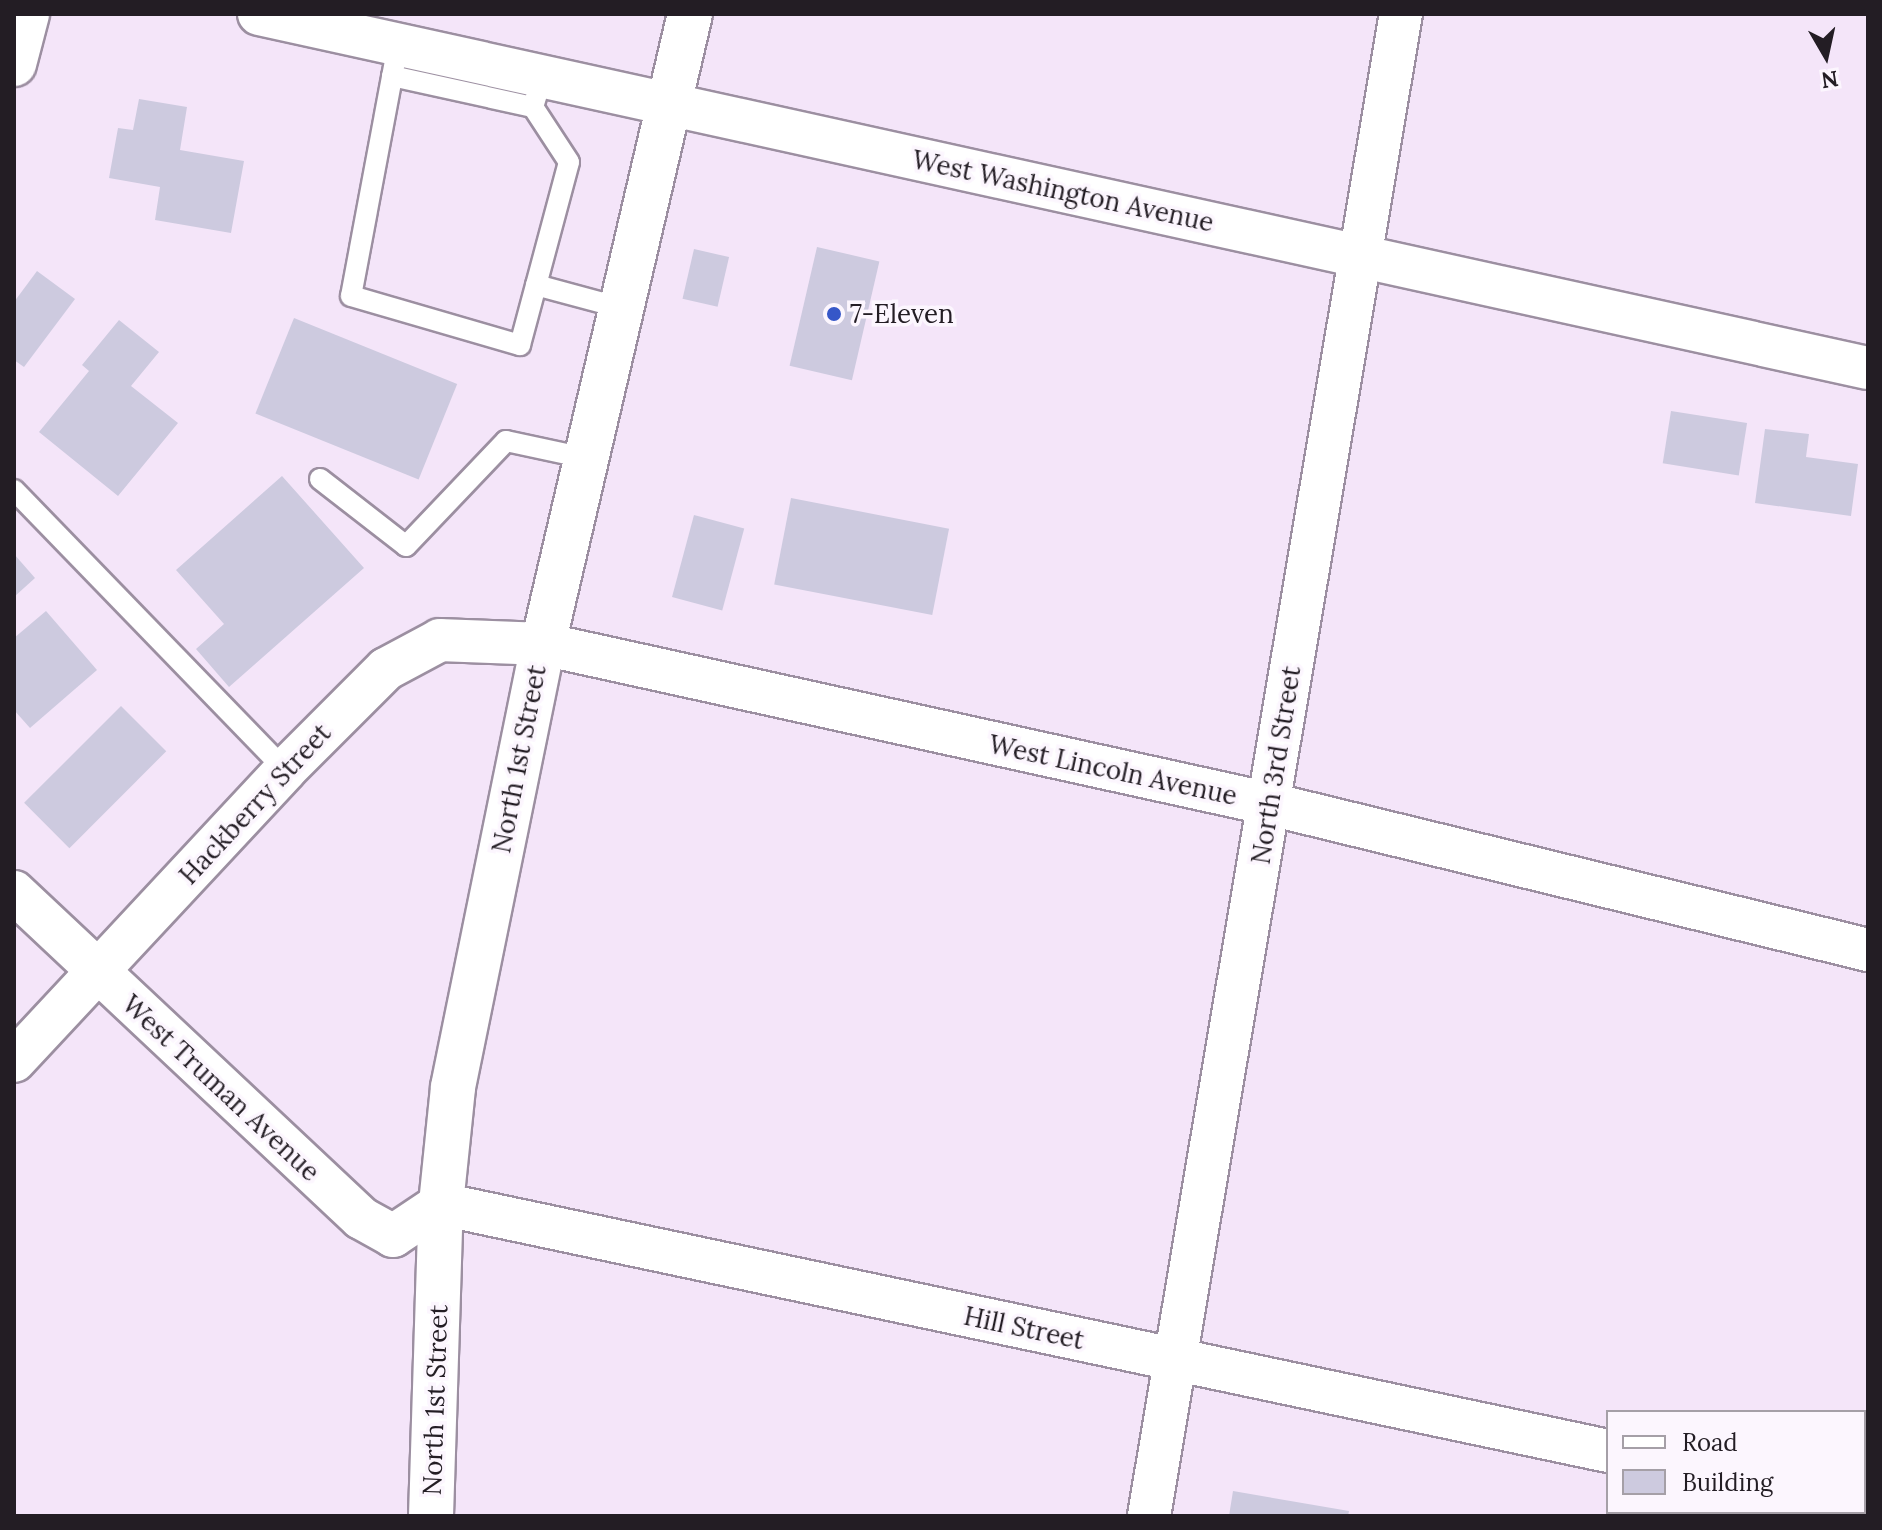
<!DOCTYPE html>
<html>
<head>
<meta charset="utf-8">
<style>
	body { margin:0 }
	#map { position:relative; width:1882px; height:1530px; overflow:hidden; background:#f4e5f9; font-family:Lora,serif }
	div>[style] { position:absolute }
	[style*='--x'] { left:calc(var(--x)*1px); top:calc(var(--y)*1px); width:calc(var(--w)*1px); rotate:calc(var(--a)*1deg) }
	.building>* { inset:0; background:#cdcadf; transform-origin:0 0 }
	.roads { filter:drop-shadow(2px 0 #9c8fa1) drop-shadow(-2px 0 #9c8fa1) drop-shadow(0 2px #9c8fa1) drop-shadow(0 -2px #9c8fa1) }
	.service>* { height:20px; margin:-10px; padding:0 10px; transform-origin:10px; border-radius:10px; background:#fff }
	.minor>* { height:42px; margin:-21px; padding:0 21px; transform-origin:21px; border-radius:21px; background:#fff }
	.secondary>* { height:44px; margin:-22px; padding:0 22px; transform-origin:22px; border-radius:22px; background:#fff }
	.dots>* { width:22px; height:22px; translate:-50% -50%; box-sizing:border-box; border:4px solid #fcf6fe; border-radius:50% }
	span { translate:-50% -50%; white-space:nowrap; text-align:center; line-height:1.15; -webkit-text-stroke:7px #fcf6fe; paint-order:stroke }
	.street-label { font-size:26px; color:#231d24 }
	.poi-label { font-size:26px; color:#231d24 }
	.left { translate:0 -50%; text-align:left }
	.frame { position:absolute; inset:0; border:16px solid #231d24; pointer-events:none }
	.legend { position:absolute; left:1606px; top:1410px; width:260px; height:104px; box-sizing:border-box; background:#fcf6fe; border:2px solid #a59fa7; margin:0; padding:10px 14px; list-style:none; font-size:24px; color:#231d24 }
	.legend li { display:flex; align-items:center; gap:16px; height:40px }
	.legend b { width:40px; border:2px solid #a59fa7 }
	.north { position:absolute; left:1786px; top:16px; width:80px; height:80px; -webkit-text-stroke:6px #fcf6fe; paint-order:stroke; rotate:171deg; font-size:22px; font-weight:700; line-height:32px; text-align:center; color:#231d24 }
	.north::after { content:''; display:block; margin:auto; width:28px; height:36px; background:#231d24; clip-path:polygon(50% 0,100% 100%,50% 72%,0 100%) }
</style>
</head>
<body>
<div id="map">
	<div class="building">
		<i style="clip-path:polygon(139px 99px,187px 107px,180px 150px,244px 161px,231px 233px,155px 220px,160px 187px,109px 178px,118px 128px,133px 130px)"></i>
		<i style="left:817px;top:247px;width:64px;height:122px;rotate:13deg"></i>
		<i style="left:694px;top:249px;width:36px;height:51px;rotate:13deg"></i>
		<i style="clip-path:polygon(37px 271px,75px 299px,24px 367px,14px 360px,14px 302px)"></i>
		<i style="left:294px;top:318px;width:176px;height:103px;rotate:22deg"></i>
		<i style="clip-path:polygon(119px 320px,159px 352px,131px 386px,178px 423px,118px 496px,39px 432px,89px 371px,82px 365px)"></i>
		<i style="left:1671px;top:411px;width:77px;height:53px;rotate:9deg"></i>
		<i style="clip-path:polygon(1765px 429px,1809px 434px,1806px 457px,1858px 464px,1851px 516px,1755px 503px)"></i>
		<i style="clip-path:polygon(282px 476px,364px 568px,229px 687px,196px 649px,224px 624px,176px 570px)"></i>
		<i style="left:791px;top:498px;width:161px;height:88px;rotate:11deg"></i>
		<i style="left:694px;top:515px;width:52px;height:85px;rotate:15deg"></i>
		<i style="clip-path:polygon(14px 554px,35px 578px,14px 597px)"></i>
		<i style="clip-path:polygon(46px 611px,97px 670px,30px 728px,14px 710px,14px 638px)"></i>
		<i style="left:121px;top:706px;width:64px;height:137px;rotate:45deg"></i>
		<i style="clip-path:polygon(1233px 1491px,1349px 1511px,1348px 1516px,1229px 1516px)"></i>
	</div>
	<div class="roads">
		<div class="service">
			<i style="--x:398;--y:45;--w:255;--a:100.6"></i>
			<i style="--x:351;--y:296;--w:176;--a:16.2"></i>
			<i style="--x:520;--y:345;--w:189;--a:-75"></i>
			<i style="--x:569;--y:162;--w:66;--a:-123.2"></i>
			<i style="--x:533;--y:107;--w:31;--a:-73"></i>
			<i style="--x:392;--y:76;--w:144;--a:12.4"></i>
			<i style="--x:536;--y:285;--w:89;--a:15"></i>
			<i style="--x:320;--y:479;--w:109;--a:37.9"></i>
			<i style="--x:406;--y:546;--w:145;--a:-46.4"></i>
			<i style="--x:506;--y:441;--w:81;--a:12.1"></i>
			<i style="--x:14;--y:490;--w:390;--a:45.9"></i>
		</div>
		<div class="minor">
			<i style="--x:259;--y:14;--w:1647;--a:12.41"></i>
			<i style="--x:14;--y:892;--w:476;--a:43.2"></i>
			<i style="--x:361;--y:1218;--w:37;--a:29"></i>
			<i style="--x:393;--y:1236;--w:58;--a:-33.7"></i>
			<i style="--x:441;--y:1204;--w:1193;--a:11.95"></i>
			<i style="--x:14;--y:1061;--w:398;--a:-47"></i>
			<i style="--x:285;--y:770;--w:143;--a:-45"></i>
			<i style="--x:386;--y:669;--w:61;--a:-28.2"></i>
			<i style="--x:440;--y:640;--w:103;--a:2.2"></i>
			<i style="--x:543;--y:644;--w:744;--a:12.41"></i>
			<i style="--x:1270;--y:804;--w:616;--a:13.72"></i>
			<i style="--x:1864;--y:1505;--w:4;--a:0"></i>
			<i style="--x:1149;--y:1516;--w:1523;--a:-80.48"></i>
		</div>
		<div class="secondary">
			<i style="--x:14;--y:64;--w:52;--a:-75.4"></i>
			<i style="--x:431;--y:1516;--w:312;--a:-88.2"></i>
			<i style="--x:441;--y:1204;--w:118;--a:-84.1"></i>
			<i style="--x:453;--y:1087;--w:452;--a:-78.5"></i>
			<i style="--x:543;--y:644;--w:647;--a:-76.87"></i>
		</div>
	</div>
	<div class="dots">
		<i style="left:834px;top:314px;background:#3657c8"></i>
	</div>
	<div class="street-label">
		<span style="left:1063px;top:191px;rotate:12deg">West Washington Avenue</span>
		<span style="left:519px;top:759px;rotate:-79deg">North 1st Street</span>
		<span style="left:1276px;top:765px;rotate:-81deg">North 3rd Street</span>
		<span style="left:1113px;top:770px;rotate:12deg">West Lincoln Avenue</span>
		<span style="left:255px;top:804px;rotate:-47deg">Hackberry Street</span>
		<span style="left:221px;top:1088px;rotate:43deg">West Truman Avenue</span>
		<span style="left:1024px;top:1328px;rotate:12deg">Hill Street</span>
		<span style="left:435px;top:1400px;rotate:-88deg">North 1st Street</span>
	</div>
	<div class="poi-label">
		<span class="left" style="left:850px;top:314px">7-Eleven</span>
	</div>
	<div class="frame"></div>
	<ul class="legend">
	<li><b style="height:10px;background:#fff"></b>Road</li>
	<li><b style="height:22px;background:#cdcadf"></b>Building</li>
	</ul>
	<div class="north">N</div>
</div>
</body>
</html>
